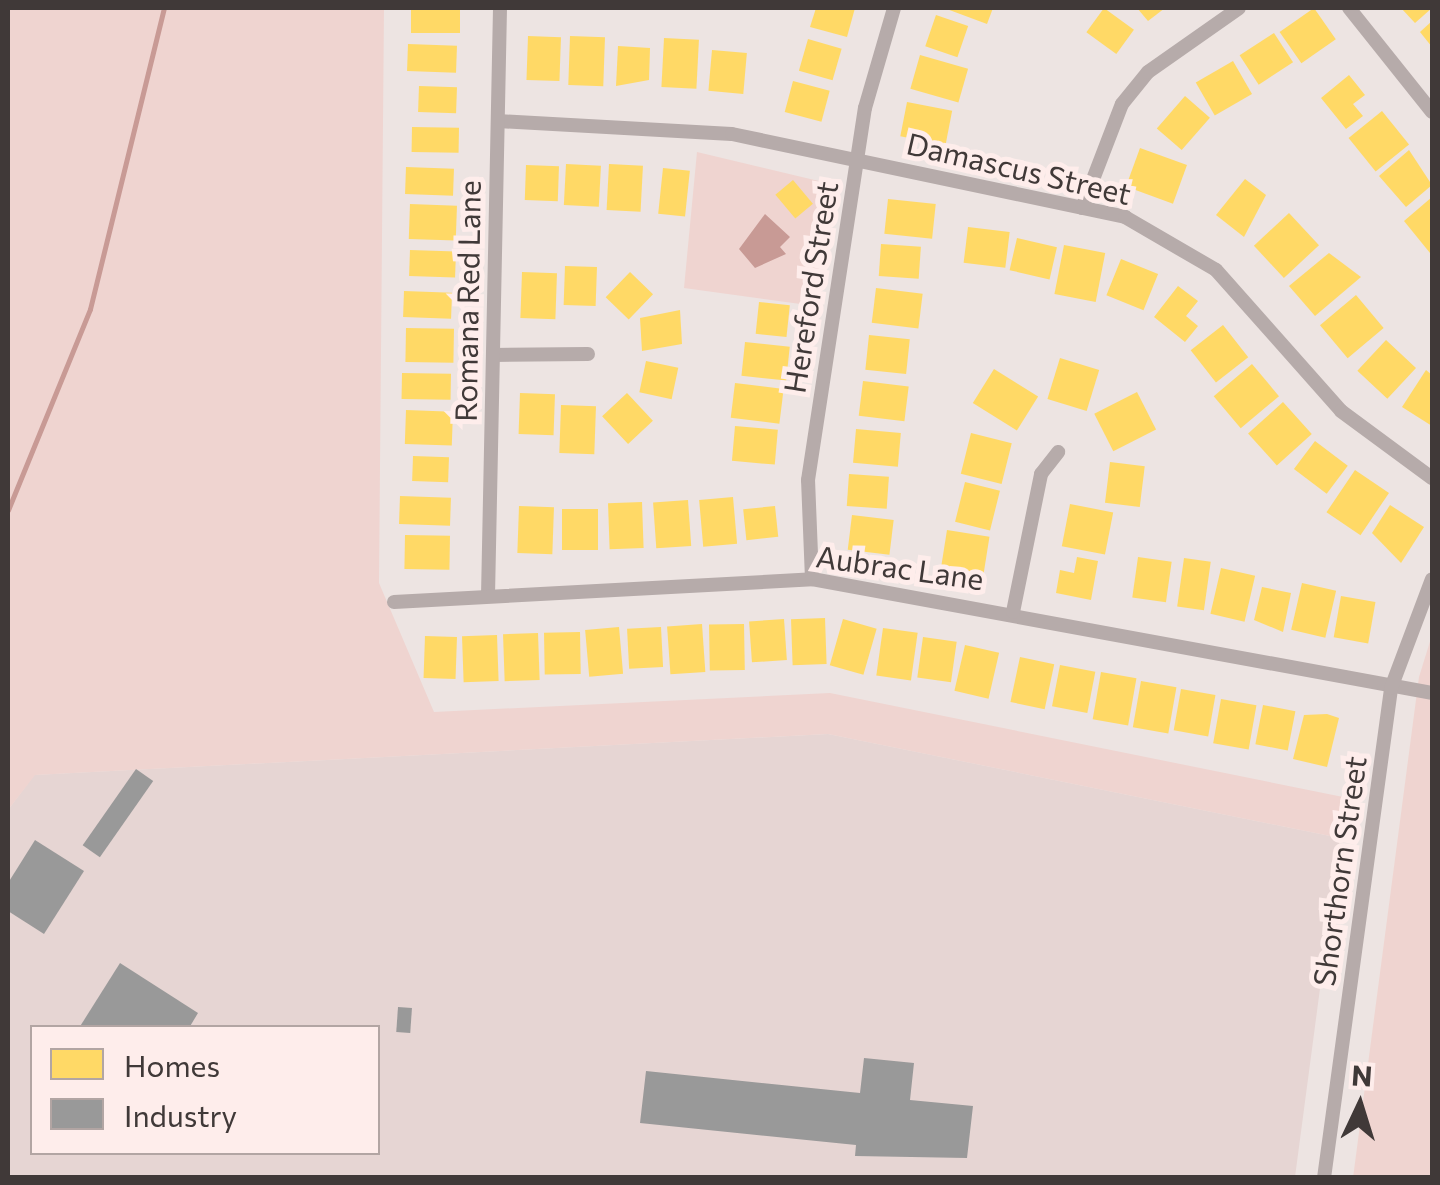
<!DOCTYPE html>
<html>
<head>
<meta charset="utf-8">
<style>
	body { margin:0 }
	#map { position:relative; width:1440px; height:1185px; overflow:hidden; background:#ede4e2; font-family:Commissioner,sans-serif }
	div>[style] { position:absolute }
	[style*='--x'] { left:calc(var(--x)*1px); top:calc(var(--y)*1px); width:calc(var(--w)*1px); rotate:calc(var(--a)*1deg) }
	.built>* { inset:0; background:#e6d5d3 }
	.green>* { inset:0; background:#efd4d0 }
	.water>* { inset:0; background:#c89a95 }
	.homes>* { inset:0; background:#ffd966; transform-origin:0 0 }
	.industry>* { inset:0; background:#999; transform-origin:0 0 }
	.stream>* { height:5px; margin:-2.5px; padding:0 2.5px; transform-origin:2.5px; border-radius:2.5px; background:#c89a95 }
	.minor>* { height:14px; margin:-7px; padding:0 7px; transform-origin:7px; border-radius:7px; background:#b6abaa }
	span { translate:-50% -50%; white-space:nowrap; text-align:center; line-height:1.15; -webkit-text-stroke:10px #feedeb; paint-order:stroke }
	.street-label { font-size:30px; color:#403938 }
	.frame { position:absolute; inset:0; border:10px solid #403938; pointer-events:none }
	.legend { position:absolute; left:30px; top:1025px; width:350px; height:130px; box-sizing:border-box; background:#feedeb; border:2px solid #b2a5a3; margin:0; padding:12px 18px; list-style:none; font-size:30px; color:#403938 }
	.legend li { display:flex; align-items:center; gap:20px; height:50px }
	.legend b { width:50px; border:2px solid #b2a5a3 }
	.north { position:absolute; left:1310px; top:1055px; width:100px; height:100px; -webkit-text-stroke:8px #feedeb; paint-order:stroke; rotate:4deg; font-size:28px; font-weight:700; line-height:40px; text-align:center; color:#403938 }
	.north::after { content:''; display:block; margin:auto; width:35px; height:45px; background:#403938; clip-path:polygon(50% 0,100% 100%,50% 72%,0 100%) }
</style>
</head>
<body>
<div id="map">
	<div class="built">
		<i style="clip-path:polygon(evenodd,828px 734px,1340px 838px,1295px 1177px,8px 1177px,8px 810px,34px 775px,828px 734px,32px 1028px,378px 1028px,378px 1152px,32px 1152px,32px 1028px)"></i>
	</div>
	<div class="green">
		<i style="clip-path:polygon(8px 8px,384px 8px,379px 583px,434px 712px,830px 693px,1353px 799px,1340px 838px,828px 734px,35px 775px,8px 810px)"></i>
		<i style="clip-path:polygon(697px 152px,827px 183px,815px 306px,684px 288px)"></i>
		<i style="clip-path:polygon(1432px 635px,1432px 1177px,1353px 1178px,1419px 677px)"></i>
	</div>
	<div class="water">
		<i style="clip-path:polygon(765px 214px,790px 237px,780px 247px,786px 254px,755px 268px,739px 249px)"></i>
	</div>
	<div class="homes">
		<i style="left:411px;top:8px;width:49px;height:25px"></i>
		<i style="clip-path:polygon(816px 8px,855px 8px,847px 37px,810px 27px)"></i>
		<i style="clip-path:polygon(944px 8px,993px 8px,987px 24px)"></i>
		<i style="left:1104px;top:8px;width:37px;height:30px;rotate:36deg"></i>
		<i style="clip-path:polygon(1137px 8px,1165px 8px,1148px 21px)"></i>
		<i style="left:1314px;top:8px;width:38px;height:42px;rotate:55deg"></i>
		<i style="clip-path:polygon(1401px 8px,1432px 8px,1415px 23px)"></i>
		<i style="left:936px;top:15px;width:34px;height:33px;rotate:19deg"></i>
		<i style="clip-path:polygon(1432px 21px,1432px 47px,1420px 32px)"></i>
		<i style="left:1274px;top:33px;width:35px;height:41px;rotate:57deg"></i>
		<i style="left:528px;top:36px;width:33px;height:44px;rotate:2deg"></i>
		<i style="left:570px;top:36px;width:35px;height:49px;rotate:2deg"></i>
		<i style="left:664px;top:38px;width:35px;height:49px;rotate:3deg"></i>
		<i style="left:808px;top:39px;width:35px;height:33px;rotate:16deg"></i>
		<i style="left:408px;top:44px;width:49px;height:27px;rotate:2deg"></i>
		<i style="clip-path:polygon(618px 46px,650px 48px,649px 80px,616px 86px)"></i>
		<i style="left:712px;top:50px;width:35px;height:41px;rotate:5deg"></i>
		<i style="left:920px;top:55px;width:50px;height:35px;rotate:16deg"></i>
		<i style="left:1233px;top:61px;width:38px;height:43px;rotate:60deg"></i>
		<i style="clip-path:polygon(1349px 75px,1365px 95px,1353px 104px,1363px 116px,1346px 129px,1321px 98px)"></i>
		<i style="left:793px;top:81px;width:38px;height:32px;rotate:15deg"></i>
		<i style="left:419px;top:86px;width:38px;height:26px;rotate:2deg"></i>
		<i style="left:1185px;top:96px;width:33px;height:43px;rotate:41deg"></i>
		<i style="left:907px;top:102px;width:46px;height:35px;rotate:11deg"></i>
		<i style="left:1382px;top:111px;width:43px;height:43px;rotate:51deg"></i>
		<i style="left:412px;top:127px;width:47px;height:25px;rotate:1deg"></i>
		<i style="left:1140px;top:148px;width:50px;height:41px;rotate:20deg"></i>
		<i style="clip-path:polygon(1409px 150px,1432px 185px,1406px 207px,1379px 176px)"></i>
		<i style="left:566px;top:164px;width:35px;height:41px;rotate:3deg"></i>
		<i style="left:609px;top:164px;width:34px;height:46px;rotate:3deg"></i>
		<i style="left:526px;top:165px;width:33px;height:35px;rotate:2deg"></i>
		<i style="left:406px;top:167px;width:48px;height:27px;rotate:2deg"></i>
		<i style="left:663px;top:168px;width:27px;height:46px;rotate:6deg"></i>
		<i style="clip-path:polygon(1245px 179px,1266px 195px,1244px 237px,1216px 215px)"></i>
		<i style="left:793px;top:180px;width:31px;height:23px;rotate:50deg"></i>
		<i style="clip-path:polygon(1432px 197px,1432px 251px,1430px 253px,1404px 221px)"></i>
		<i style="left:888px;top:199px;width:48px;height:35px;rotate:6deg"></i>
		<i style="left:410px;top:204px;width:47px;height:35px;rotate:2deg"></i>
		<i style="left:1289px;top:213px;width:44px;height:48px;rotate:47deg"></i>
		<i style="left:968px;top:227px;width:42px;height:36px;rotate:7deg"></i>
		<i style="left:1017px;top:238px;width:41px;height:33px;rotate:13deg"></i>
		<i style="left:881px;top:244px;width:40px;height:32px;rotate:4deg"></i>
		<i style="left:1064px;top:245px;width:42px;height:50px;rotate:11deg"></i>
		<i style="left:410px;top:250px;width:46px;height:26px;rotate:2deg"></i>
		<i style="clip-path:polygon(1329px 253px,1361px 277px,1315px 316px,1289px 286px)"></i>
		<i style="left:1121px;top:259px;width:40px;height:39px;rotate:22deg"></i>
		<i style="left:565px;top:266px;width:32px;height:39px;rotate:2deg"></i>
		<i style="left:522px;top:272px;width:35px;height:46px;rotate:2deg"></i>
		<i style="left:630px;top:272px;width:32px;height:35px;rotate:44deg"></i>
		<i style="clip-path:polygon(1178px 286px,1198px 301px,1186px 316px,1198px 326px,1185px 342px,1154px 317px)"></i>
		<i style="left:876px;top:288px;width:47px;height:35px;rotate:7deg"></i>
		<i style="left:404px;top:291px;width:48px;height:26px;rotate:2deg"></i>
		<i style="left:1356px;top:295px;width:43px;height:47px;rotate:50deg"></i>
		<i style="left:759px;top:302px;width:31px;height:32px;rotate:6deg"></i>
		<i style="clip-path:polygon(680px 310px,682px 344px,642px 351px,640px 318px)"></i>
		<i style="left:1223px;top:325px;width:41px;height:41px;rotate:52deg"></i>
		<i style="left:406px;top:328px;width:48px;height:34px;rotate:1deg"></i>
		<i style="left:869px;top:335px;width:41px;height:35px;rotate:6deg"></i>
		<i style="left:1386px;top:340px;width:41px;height:42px;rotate:43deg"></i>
		<i style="left:745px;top:342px;width:45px;height:34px;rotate:6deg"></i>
		<i style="left:1060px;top:358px;width:41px;height:43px;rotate:17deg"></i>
		<i style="left:646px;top:361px;width:33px;height:32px;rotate:12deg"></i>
		<i style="left:1252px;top:364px;width:42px;height:50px;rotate:50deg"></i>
		<i style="left:994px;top:369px;width:52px;height:40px;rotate:32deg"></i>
		<i style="clip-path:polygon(1426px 370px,1432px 375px,1432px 426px,1402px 407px)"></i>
		<i style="left:402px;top:373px;width:49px;height:26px;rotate:1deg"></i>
		<i style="left:863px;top:381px;width:46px;height:35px;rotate:7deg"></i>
		<i style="left:735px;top:383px;width:49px;height:35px;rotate:7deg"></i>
		<i style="left:1137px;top:392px;width:42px;height:48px;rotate:63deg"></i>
		<i style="left:520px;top:393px;width:35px;height:41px;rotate:2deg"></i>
		<i style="left:627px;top:393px;width:38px;height:34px;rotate:47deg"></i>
		<i style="left:1283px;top:402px;width:43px;height:47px;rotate:48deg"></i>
		<i style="left:561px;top:405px;width:35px;height:48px;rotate:2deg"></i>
		<i style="left:406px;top:410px;width:47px;height:34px;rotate:2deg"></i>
		<i style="left:735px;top:426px;width:43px;height:35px;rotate:5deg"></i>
		<i style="left:856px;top:429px;width:45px;height:34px;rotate:5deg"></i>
		<i style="left:971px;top:433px;width:42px;height:42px;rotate:14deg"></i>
		<i style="left:1315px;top:441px;width:41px;height:35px;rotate:37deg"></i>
		<i style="left:413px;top:456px;width:36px;height:25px;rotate:2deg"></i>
		<i style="left:1110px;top:462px;width:35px;height:41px;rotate:7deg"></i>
		<i style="left:1355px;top:470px;width:41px;height:51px;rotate:34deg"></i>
		<i style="left:849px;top:474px;width:40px;height:32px;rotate:4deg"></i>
		<i style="left:965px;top:482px;width:36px;height:41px;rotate:14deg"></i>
		<i style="left:400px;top:496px;width:51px;height:28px;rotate:2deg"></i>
		<i style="left:733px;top:497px;width:47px;height:34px;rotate:85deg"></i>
		<i style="left:688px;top:500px;width:46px;height:35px;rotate:86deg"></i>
		<i style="left:642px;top:502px;width:46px;height:34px;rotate:88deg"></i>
		<i style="left:1070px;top:504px;width:44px;height:43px;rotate:11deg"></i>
		<i style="clip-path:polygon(1390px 505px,1424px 527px,1401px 563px,1372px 533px)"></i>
		<i style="left:519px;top:506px;width:35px;height:47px;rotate:2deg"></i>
		<i style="left:775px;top:506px;width:31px;height:32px;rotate:84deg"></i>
		<i style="left:562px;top:509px;width:36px;height:41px"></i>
		<i style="left:852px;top:515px;width:42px;height:35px;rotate:7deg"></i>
		<i style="left:947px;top:530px;width:43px;height:42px;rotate:9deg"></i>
		<i style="left:405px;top:535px;width:45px;height:34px;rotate:1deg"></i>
		<i style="clip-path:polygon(1077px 557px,1098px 561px,1091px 600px,1056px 593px,1060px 570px,1074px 573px)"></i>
		<i style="left:1138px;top:557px;width:34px;height:41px;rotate:8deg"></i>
		<i style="left:1184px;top:558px;width:27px;height:49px;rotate:8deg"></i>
		<i style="left:1221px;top:568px;width:35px;height:47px;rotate:13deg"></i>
		<i style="left:1302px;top:583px;width:35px;height:48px;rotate:13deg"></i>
		<i style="clip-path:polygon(1262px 587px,1291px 593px,1283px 632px,1254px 620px)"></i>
		<i style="left:1341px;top:596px;width:35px;height:42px;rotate:10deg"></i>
		<i style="left:825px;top:618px;width:46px;height:34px;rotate:88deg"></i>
		<i style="left:784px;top:619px;width:41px;height:35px;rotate:86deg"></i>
		<i style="left:843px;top:619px;width:35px;height:48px;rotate:16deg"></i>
		<i style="left:702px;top:624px;width:48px;height:35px;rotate:86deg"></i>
		<i style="left:744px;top:624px;width:46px;height:35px;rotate:89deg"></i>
		<i style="left:619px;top:627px;width:47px;height:34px;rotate:85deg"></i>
		<i style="left:661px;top:627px;width:40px;height:34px;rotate:87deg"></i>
		<i style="left:883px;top:628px;width:35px;height:48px;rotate:8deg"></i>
		<i style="left:580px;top:632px;width:42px;height:36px;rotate:89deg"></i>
		<i style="left:538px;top:633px;width:47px;height:35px;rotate:88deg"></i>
		<i style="left:497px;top:635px;width:46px;height:35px;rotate:88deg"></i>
		<i style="left:425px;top:636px;width:32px;height:42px;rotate:2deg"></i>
		<i style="left:923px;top:637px;width:34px;height:41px;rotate:8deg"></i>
		<i style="left:965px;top:645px;width:35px;height:47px;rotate:13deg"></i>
		<i style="left:1020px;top:657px;width:35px;height:46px;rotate:12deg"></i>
		<i style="left:1060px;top:665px;width:36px;height:42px;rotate:11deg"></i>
		<i style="left:1101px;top:672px;width:36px;height:48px;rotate:10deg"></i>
		<i style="left:1141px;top:681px;width:36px;height:47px;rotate:10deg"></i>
		<i style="left:1181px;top:689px;width:35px;height:42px;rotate:10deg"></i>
		<i style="left:1221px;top:699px;width:36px;height:45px;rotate:10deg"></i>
		<i style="left:1263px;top:705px;width:33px;height:40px;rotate:11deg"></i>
		<i style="clip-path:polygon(1327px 714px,1339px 718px,1327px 767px,1293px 759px,1304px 715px)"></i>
	</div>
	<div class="industry">
		<i style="left:136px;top:769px;width:21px;height:93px;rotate:35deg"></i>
		<i style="clip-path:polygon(35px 840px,84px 871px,44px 934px,8px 911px,8px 883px)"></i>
		<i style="clip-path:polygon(120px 963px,198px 1013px,189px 1028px,79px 1028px)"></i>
		<i style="left:398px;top:1007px;width:14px;height:25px;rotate:4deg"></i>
		<i style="clip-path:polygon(864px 1058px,914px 1063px,910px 1100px,973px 1106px,967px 1158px,855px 1156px,856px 1145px,640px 1123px,646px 1071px,860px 1093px)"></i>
	</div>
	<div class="stream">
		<i style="--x:8;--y:510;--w:217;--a:-67.8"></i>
		<i style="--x:90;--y:309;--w:310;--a:-76.2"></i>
	</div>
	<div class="minor">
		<i style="--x:1349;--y:8;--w:133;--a:51.4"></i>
		<i style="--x:498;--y:121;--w:234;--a:3.2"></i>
		<i style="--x:732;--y:134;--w:402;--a:11.9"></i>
		<i style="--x:1125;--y:217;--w:105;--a:30.2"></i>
		<i style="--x:1216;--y:270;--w:188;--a:48.4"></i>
		<i style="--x:1341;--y:411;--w:113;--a:36.4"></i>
		<i style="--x:1082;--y:208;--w:111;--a:-69"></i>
		<i style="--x:1122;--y:104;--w:41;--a:-50.9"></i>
		<i style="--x:1148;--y:72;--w:111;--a:-35.1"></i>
		<i style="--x:493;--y:355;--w:95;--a:-0.6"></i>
		<i style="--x:812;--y:579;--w:99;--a:-92.3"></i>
		<i style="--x:808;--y:480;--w:376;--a:-81.3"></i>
		<i style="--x:865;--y:108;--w:104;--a:-73.8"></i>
		<i style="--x:488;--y:596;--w:588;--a:-88.83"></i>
		<i style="--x:394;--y:602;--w:419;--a:-3.1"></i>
		<i style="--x:812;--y:579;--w:630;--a:10.42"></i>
		<i style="--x:1013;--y:612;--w:141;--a:-78.5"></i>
		<i style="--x:1041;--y:474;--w:28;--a:-52"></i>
		<i style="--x:1324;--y:1178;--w:495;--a:-82.2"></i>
		<i style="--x:1391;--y:688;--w:116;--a:-69.4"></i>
	</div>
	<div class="street-label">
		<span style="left:1019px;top:168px;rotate:13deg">Damascus Street</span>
		<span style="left:810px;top:287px;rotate:-81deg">Hereford Street</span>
		<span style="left:467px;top:301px;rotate:-89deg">Romana Red Lane</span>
		<span style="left:900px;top:567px;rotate:8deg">Aubrac Lane</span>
		<span style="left:1339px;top:871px;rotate:-82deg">Shorthorn Street</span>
	</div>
	<div class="frame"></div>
	<ul class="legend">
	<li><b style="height:28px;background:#ffd966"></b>Homes</li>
	<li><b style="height:28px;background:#999"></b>Industry</li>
	</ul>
	<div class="north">N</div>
</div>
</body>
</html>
